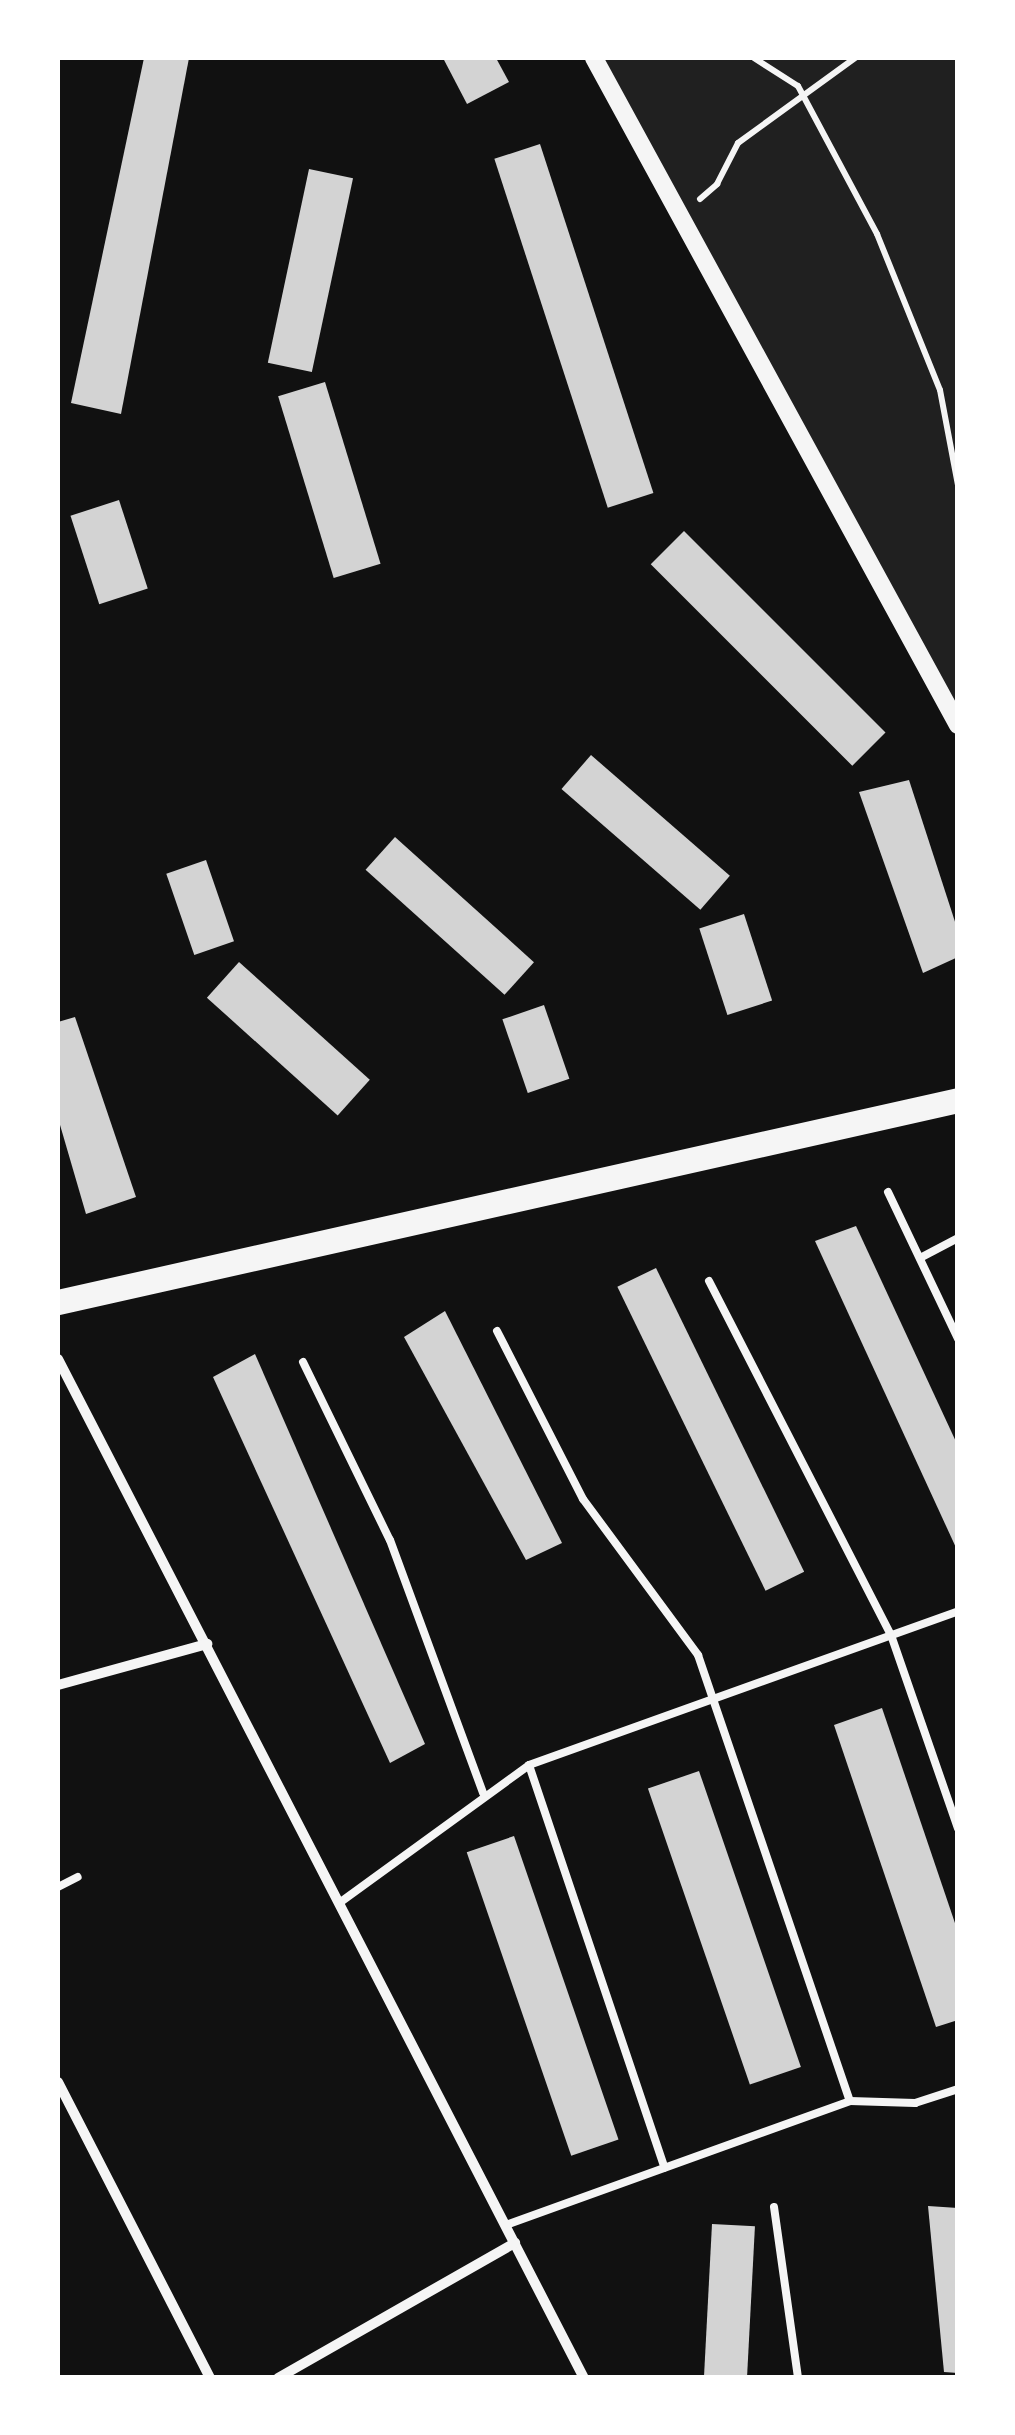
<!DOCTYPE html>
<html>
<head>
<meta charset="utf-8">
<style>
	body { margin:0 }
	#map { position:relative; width:1015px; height:2435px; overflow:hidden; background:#111; font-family:"Sofia Sans Condensed",sans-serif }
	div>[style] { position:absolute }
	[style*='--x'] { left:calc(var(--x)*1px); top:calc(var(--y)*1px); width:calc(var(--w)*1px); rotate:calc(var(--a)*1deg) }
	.green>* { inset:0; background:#202020 }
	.building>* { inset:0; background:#d3d3d3; transform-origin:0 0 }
	.path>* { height:6px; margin:-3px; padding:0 3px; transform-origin:3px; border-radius:3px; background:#f5f5f5 }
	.service>* { height:8px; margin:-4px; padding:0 4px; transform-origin:4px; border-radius:4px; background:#f5f5f5 }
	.minor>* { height:10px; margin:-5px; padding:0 5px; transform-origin:5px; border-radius:5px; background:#f5f5f5 }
	.tertiary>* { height:18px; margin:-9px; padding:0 9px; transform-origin:9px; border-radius:9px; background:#f5f5f5 }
	.primary>* { height:25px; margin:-12.5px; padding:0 12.5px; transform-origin:12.5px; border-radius:12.5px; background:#f5f5f5 }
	span { translate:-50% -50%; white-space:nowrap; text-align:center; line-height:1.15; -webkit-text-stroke:9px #fff; paint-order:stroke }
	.frame { position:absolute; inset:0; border:60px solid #fff; pointer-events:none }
</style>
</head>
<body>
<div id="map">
	<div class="green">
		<i style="clip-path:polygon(593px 58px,957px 58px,957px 719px)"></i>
	</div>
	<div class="building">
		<i style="clip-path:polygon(144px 58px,189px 58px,121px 414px,71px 403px)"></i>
		<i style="clip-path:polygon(443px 58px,496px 58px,509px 82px,467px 104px)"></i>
		<i style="left:540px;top:144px;width:367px;height:48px;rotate:72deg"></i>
		<i style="left:309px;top:169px;width:45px;height:198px;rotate:12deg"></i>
		<i style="left:325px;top:382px;width:190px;height:49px;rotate:73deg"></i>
		<i style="left:119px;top:500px;width:93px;height:51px;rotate:72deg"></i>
		<i style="left:684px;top:531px;width:285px;height:47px;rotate:45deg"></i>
		<i style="left:591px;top:755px;width:184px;height:45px;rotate:41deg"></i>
		<i style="clip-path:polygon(909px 780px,958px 931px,958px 957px,923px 973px,859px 792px)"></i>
		<i style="left:395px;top:837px;width:187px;height:44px;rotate:42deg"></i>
		<i style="left:206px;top:860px;width:86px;height:42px;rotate:71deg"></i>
		<i style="left:744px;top:914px;width:91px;height:47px;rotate:72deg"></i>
		<i style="left:239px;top:962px;width:176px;height:48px;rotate:42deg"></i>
		<i style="left:544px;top:1005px;width:78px;height:44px;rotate:71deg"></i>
		<i style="clip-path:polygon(75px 1017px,136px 1197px,86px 1214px,58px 1118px,58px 1022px)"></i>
		<i style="clip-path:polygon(856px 1226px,958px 1446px,958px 1552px,815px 1241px)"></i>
		<i style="left:656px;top:1268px;width:338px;height:43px;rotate:64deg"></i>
		<i style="clip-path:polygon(445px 1311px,562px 1543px,526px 1560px,404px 1337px)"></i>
		<i style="clip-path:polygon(255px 1354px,425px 1744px,390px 1763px,213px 1377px)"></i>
		<i style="clip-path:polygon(882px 1708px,958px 1932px,958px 2020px,936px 2027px,834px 1725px)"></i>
		<i style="left:699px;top:1771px;width:313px;height:54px;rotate:71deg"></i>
		<i style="left:514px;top:1836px;width:321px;height:50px;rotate:71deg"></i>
		<i style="clip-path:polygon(928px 2206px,958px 2208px,958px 2373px,944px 2372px)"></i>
		<i style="left:712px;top:2224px;width:43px;height:155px;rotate:3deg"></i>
	</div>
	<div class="path">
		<i style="--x:754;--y:58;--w:52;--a:32.5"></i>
		<i style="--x:798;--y:86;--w:168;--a:61.9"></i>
		<i style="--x:877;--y:234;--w:168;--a:68"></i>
		<i style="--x:940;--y:390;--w:97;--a:79.3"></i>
		<i style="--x:700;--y:199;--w:23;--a:-41"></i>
		<i style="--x:717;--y:184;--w:46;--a:-62.9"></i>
		<i style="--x:738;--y:143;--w:145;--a:-36"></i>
	</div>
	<div class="service">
		<i style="--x:888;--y:1192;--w:163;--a:64.5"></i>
		<i style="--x:920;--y:1258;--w:43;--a:-27.8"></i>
		<i style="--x:709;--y:1281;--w:398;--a:62.8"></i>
		<i style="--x:891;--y:1635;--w:205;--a:70.9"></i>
		<i style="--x:497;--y:1331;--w:189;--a:62.9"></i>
		<i style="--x:583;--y:1499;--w:194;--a:53.6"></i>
		<i style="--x:698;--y:1655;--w:471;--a:71.2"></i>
		<i style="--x:303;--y:1362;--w:198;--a:64"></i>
		<i style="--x:390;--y:1540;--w:270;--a:69.8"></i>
		<i style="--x:529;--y:1765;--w:425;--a:71.4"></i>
		<i style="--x:58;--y:1887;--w:22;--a:-27"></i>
		<i style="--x:342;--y:1901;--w:231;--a:-36"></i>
		<i style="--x:529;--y:1765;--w:456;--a:-19.7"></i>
		<i style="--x:774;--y:2207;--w:173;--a:82"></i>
		<i style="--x:506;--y:2225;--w:366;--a:-19.8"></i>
		<i style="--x:850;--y:2101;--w:65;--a:1.8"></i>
		<i style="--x:915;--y:2103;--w:45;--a:-18"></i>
	</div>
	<div class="minor">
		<i style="--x:58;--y:1359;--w:1147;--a:62.7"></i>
		<i style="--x:58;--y:1685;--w:155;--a:-15.4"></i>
		<i style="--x:58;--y:2082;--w:333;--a:62.8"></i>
		<i style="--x:278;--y:2378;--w:273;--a:-29.7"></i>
	</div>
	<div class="tertiary">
		<i style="--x:594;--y:58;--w:760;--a:61.38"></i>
	</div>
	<div class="primary">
		<i style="--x:58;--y:1302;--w:922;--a:-12.65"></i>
	</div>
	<div class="frame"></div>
</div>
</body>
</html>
